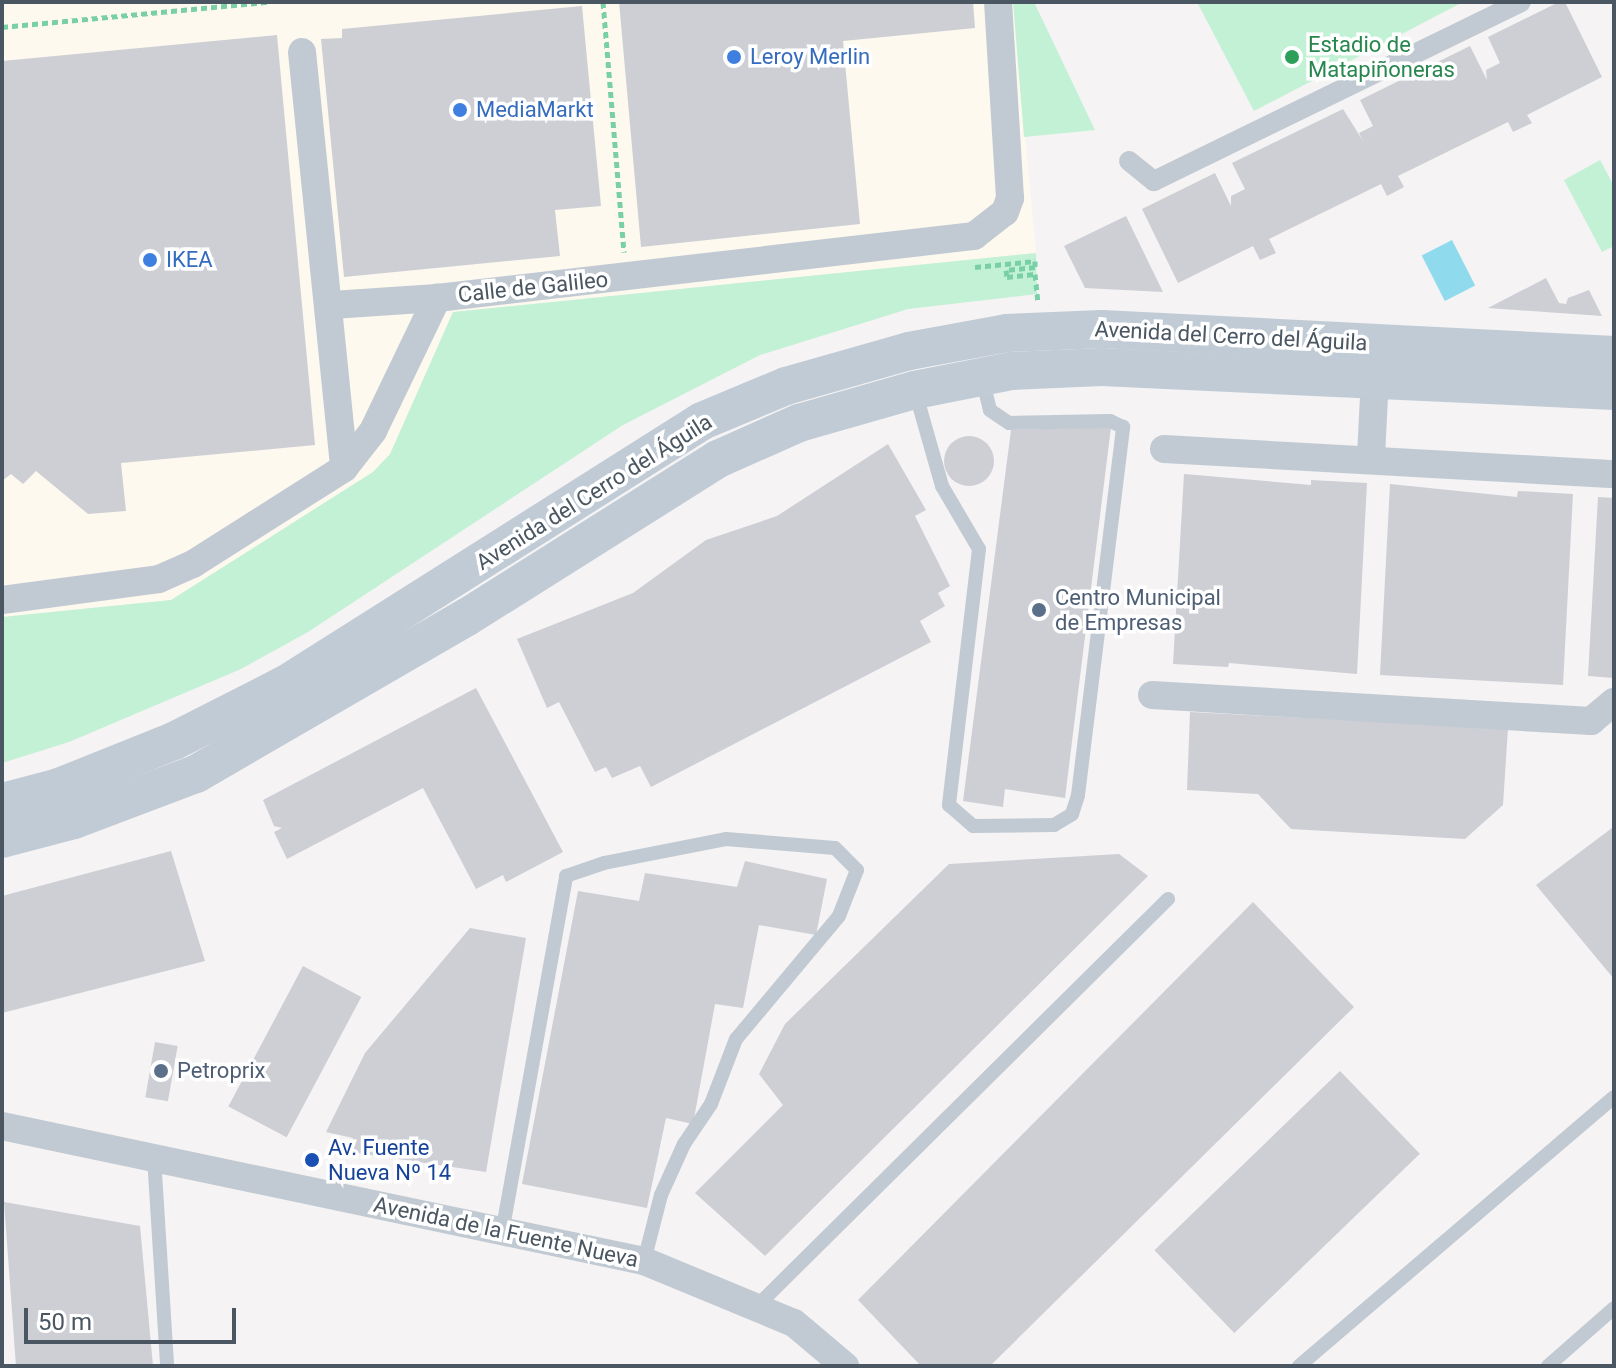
<!DOCTYPE html>
<html>
<head>
<meta charset="utf-8">
<style>
	body { margin:0 }
	#map { position:relative; width:1616px; height:1368px; overflow:hidden; background:#f5f3f3; font-family:Roboto,sans-serif }
	div>[style] { position:absolute }
	[style*='--x'] { left:calc(var(--x)*1px); top:calc(var(--y)*1px); width:calc(var(--w)*1px); rotate:calc(var(--a)*1deg) }
	.commercial>* { inset:0; background:#fdf9ef }
	.green>* { inset:0; background:#c3f1d5 }
	.water>* { inset:0; background:#90daee; transform-origin:0 0 }
	.building>* { inset:0; background:#cdcfd5; transform-origin:0 0 }
	.round { border-radius:50% }
	.path>* { height:5px; margin-top:-2.5px; transform-origin:0; background:repeating-linear-gradient(90deg,#7ad0a6 0 6px,transparent 0 10px) }
	.service>* { height:14px; margin:-7px; padding:0 7px; transform-origin:7px; border-radius:7px; background:#c1cad2 }
	.pedestrian>* { height:20px; margin:-10px; padding:0 10px; transform-origin:10px; border-radius:10px; background:#c1cad2 }
	.minor>* { height:28px; margin:-14px; padding:0 14px; transform-origin:14px; border-radius:14px; background:#c1cad2 }
	.secondary>* { height:38px; margin:-19px; padding:0 19px; transform-origin:19px; border-radius:19px; background:#c1cbd6 }
	.dots>* { width:22px; height:22px; translate:-50% -50%; box-sizing:border-box; border:4px solid #fff; border-radius:50% }
	span { translate:-50% -50%; white-space:nowrap; text-align:center; line-height:1.15; -webkit-text-stroke:7px #fff; paint-order:stroke }
	.leisure-label { font-size:22px; color:#27864d }
	.left { translate:0 -50%; text-align:left }
	.shop-label { font-size:22px; color:#366cbe }
	.street-label { font-size:22px; color:#4a5661 }
	.service-label { font-size:22px; color:#4e5e75 }
	.transit-label { font-size:22px; color:#164399 }
	.frame { position:absolute; inset:0; border:4px solid #4a5661; pointer-events:none }
	.scale { position:absolute; left:24px; top:1308px; width:212px; height:36px; box-sizing:border-box; border:4px solid #4a5661; border-top:0; padding-left:10px; font-size:24px; line-height:28px; white-space:nowrap; color:#4a5661; -webkit-text-stroke:6px #fff; paint-order:stroke }
</style>
</head>
<body>
<div id="map">
	<div class="commercial">
		<i style="clip-path:polygon(2px 2px,1013px 2px,1036px 253px,453px 312px,390px 455px,373px 472px,171px 600px,2px 617px)"></i>
	</div>
	<div class="green">
		<i style="clip-path:polygon(1013px 2px,1034px 2px,1095px 130px,1024px 137px)"></i>
		<i style="clip-path:polygon(1197px 2px,1463px 2px,1254px 111px)"></i>
		<i style="clip-path:polygon(1600px 160px,1614px 186px,1614px 246px,1602px 252px,1564px 180px)"></i>
		<i style="clip-path:polygon(1036px 253px,1037px 294px,908px 309px,760px 355px,623px 425px,308px 632px,241px 669px,69px 742px,2px 763px,2px 617px,171px 600px,373px 472px,390px 454px,453px 312px)"></i>
	</div>
	<div class="water">
		<i style="left:1452px;top:240px;width:51px;height:34px;rotate:63deg"></i>
	</div>
	<div class="building">
		<i style="clip-path:polygon(619px 2px,973px 2px,975px 28px,843px 41px,860px 224px,641px 247px)"></i>
		<i style="clip-path:polygon(1559px 2px,1565px 2px,1602px 77px,1527px 115px,1532px 123px,1513px 132px,1508px 122px,1398px 176px,1404px 187px,1387px 196px,1381px 184px,1269px 239px,1276px 253px,1260px 260px,1253px 246px,1178px 283px,1142px 209px,1215px 173px,1231px 206px,1231px 196px,1245px 189px,1232px 163px,1343px 109px,1363px 141px,1359px 133px,1373px 126px,1360px 100px,1470px 46px,1487px 80px,1486px 70px,1500px 63px,1488px 37px)"></i>
		<i style="clip-path:polygon(582px 6px,601px 206px,555px 210px,560px 256px,344px 277px,321px 39px,342px 38px,342px 29px)"></i>
		<i style="clip-path:polygon(277px 35px,315px 445px,121px 463px,126px 511px,88px 514px,36px 471px,23px 484px,11px 474px,2px 481px,2px 61px)"></i>
		<i style="clip-path:polygon(1126px 216px,1163px 292px,1085px 288px,1064px 246px)"></i>
		<i style="clip-path:polygon(1546px 278px,1559px 303px,1566px 304px,1568px 298px,1589px 290px,1602px 316px,1488px 308px)"></i>
		<i style="clip-path:polygon(1111px 427px,1065px 798px,1005px 789px,1003px 807px,963px 801px,1011px 430px)"></i>
		<i class="round" style="left:944px;top:436px;width:50px;height:50px"></i>
		<i style="clip-path:polygon(888px 444px,926px 510px,915px 516px,950px 586px,938px 593px,945px 606px,920px 621px,931px 642px,651px 787px,640px 766px,612px 778px,606px 767px,595px 772px,559px 702px,547px 708px,517px 639px,633px 593px,706px 540px,777px 516px)"></i>
		<i style="clip-path:polygon(1184px 474px,1311px 485px,1311px 480px,1367px 483px,1357px 674px,1229px 663px,1228px 667px,1173px 664px)"></i>
		<i style="clip-path:polygon(1390px 484px,1517px 497px,1518px 491px,1573px 494px,1563px 685px,1380px 675px)"></i>
		<i style="clip-path:polygon(1598px 497px,1614px 498px,1614px 678px,1588px 676px)"></i>
		<i style="clip-path:polygon(476px 688px,563px 852px,506px 882px,503px 875px,476px 889px,423px 788px,287px 859px,274px 832px,282px 828px,274px 826px,263px 800px)"></i>
		<i style="clip-path:polygon(1190px 712px,1508px 728px,1503px 805px,1465px 839px,1291px 829px,1258px 794px,1187px 790px)"></i>
		<i style="clip-path:polygon(1612px 828px,1614px 830px,1614px 979px,1536px 885px)"></i>
		<i style="clip-path:polygon(171px 851px,205px 961px,2px 1013px,2px 896px)"></i>
		<i style="clip-path:polygon(1119px 854px,1148px 876px,765px 1256px,695px 1193px,783px 1105px,759px 1074px,785px 1024px,949px 864px)"></i>
		<i style="clip-path:polygon(745px 861px,827px 879px,816px 935px,759px 925px,743px 1008px,715px 1004px,693px 1124px,666px 1118px,647px 1208px,522px 1184px,578px 891px,639px 901px,645px 873px,737px 887px)"></i>
		<i style="clip-path:polygon(1253px 902px,1354px 1007px,990px 1366px,921px 1366px,858px 1300px)"></i>
		<i style="clip-path:polygon(470px 928px,526px 938px,486px 1172px,351px 1152px,353px 1138px,326px 1132px,365px 1053px)"></i>
		<i style="left:303px;top:966px;width:66px;height:159px;rotate:28deg"></i>
		<i style="left:155px;top:1042px;width:23px;height:56px;rotate:10deg"></i>
		<i style="left:1340px;top:1071px;width:115px;height:258px;rotate:46deg"></i>
		<i style="clip-path:polygon(4px 1202px,140px 1226px,153px 1366px,16px 1366px)"></i>
	</div>
	<div class="path">
		<i style="--x:603;--y:2;--w:251;--a:85.2"></i>
		<i style="--x:2;--y:27;--w:267;--a:-5.4"></i>
		<i style="--x:975;--y:267;--w:60;--a:-5.7"></i>
		<i style="--x:1035;--y:261;--w:6;--a:90"></i>
		<i style="--x:1035;--y:267;--w:29;--a:174"></i>
		<i style="--x:1006;--y:270;--w:7;--a:82"></i>
		<i style="--x:1007;--y:277;--w:28;--a:-6"></i>
		<i style="--x:1035;--y:274;--w:27;--a:84"></i>
	</div>
	<div class="service">
		<i style="--x:915;--y:391;--w:99;--a:74.1"></i>
		<i style="--x:942;--y:486;--w:73;--a:59.6"></i>
		<i style="--x:979;--y:549;--w:258;--a:96.7"></i>
		<i style="--x:949;--y:805;--w:32;--a:41"></i>
		<i style="--x:973;--y:826;--w:81;--a:-0.7"></i>
		<i style="--x:1054;--y:825;--w:21;--a:-31"></i>
		<i style="--x:1072;--y:814;--w:20;--a:-72"></i>
		<i style="--x:1078;--y:795;--w:371;--a:-83"></i>
		<i style="--x:1123;--y:427;--w:14;--a:-155"></i>
		<i style="--x:1110;--y:421;--w:101;--a:178.9"></i>
		<i style="--x:1009;--y:423;--w:23;--a:-146"></i>
		<i style="--x:990;--y:410;--w:34;--a:-104"></i>
		<i style="--x:154;--y:1157;--w:209;--a:86.4"></i>
		<i style="--x:502;--y:1233;--w:363;--a:-79.8"></i>
		<i style="--x:566;--y:876;--w:40;--a:-18.9"></i>
		<i style="--x:604;--y:863;--w:124;--a:-11.1"></i>
		<i style="--x:726;--y:839;--w:109;--a:4.7"></i>
		<i style="--x:835;--y:848;--w:31;--a:45"></i>
		<i style="--x:857;--y:870;--w:49;--a:111.4"></i>
		<i style="--x:839;--y:916;--w:160;--a:129.9"></i>
		<i style="--x:736;--y:1039;--w:70;--a:111"></i>
		<i style="--x:711;--y:1104;--w:48;--a:124"></i>
		<i style="--x:684;--y:1144;--w:56;--a:114.3"></i>
		<i style="--x:661;--y:1195;--w:68;--a:104.4"></i>
		<i style="--x:756;--y:1307;--w:580;--a:-44.72"></i>
		<i style="--x:1299;--y:1366;--w:414;--a:-40.5"></i>
		<i style="--x:1548;--y:1366;--w:88;--a:-41.3"></i>
	</div>
	<div class="pedestrian">
		<i style="--x:1129;--y:161;--w:32;--a:39"></i>
		<i style="--x:1154;--y:181;--w:408;--a:-26"></i>
	</div>
	<div class="minor">
		<i style="--x:302;--y:52;--w:418;--a:84.2"></i>
		<i style="--x:332;--y:305;--w:105;--a:-3.8"></i>
		<i style="--x:437;--y:298;--w:541;--a:-6.59"></i>
		<i style="--x:974;--y:236;--w:39;--a:-38"></i>
		<i style="--x:1005;--y:212;--w:15;--a:-70"></i>
		<i style="--x:1010;--y:198;--w:196;--a:-93.5"></i>
		<i style="--x:1164;--y:449;--w:451;--a:3.2"></i>
		<i style="--x:1371;--y:456;--w:79;--a:-87.1"></i>
		<i style="--x:2;--y:600;--w:158;--a:-7.6"></i>
		<i style="--x:159;--y:579;--w:37;--a:-24"></i>
		<i style="--x:193;--y:564;--w:179;--a:-32.4"></i>
		<i style="--x:344;--y:468;--w:47;--a:-51.9"></i>
		<i style="--x:373;--y:431;--w:148;--a:-64.3"></i>
		<i style="--x:1152;--y:695;--w:440;--a:3.4"></i>
		<i style="--x:1591;--y:721;--w:30;--a:-40"></i>
		<i style="--x:2;--y:1126;--w:656;--a:11.88"></i>
		<i style="--x:644;--y:1261;--w:162;--a:22.5"></i>
		<i style="--x:794;--y:1323;--w:67;--a:40.1"></i>
	</div>
	<div class="secondary">
		<i style="--x:2;--y:802;--w:59;--a:-14.7"></i>
		<i style="--x:59;--y:787;--w:124;--a:-21.8"></i>
		<i style="--x:174;--y:741;--w:126;--a:-27"></i>
		<i style="--x:286;--y:684;--w:492;--a:-32.3"></i>
		<i style="--x:702;--y:421;--w:91;--a:-22.6"></i>
		<i style="--x:786;--y:386;--w:128;--a:-15.9"></i>
		<i style="--x:909;--y:351;--w:100;--a:-10.4"></i>
		<i style="--x:1007;--y:333;--w:95;--a:-2.4"></i>
		<i style="--x:1102;--y:329;--w:513;--a:2.91"></i>
		<i style="--x:2;--y:839;--w:74;--a:-14.8"></i>
		<i style="--x:74;--y:820;--w:130;--a:-20.7"></i>
		<i style="--x:196;--y:774;--w:313;--a:-30.1"></i>
		<i style="--x:467;--y:617;--w:297;--a:-32.2"></i>
		<i style="--x:718;--y:459;--w:89;--a:-24"></i>
		<i style="--x:799;--y:423;--w:121;--a:-15.9"></i>
		<i style="--x:915;--y:390;--w:99;--a:-11.1"></i>
		<i style="--x:1012;--y:371;--w:90;--a:-2.5"></i>
		<i style="--x:1102;--y:367;--w:513;--a:2.68"></i>
	</div>
	<div class="dots">
		<i style="left:734px;top:57px;background:#3f7fe0"></i>
		<i style="left:1292px;top:57px;background:#2e9e5b"></i>
		<i style="left:460px;top:110px;background:#3f7fe0"></i>
		<i style="left:150px;top:260px;background:#3f7fe0"></i>
		<i style="left:1039px;top:610px;background:#5c6f8a"></i>
		<i style="left:161px;top:1071px;background:#5c6f8a"></i>
		<i style="left:312px;top:1160px;background:#1a4fb4"></i>
	</div>
	<div class="leisure-label">
		<span class="left" style="left:1308px;top:57px">Estadio de<br>Matapiñoneras</span>
	</div>
	<div class="shop-label">
		<span class="left" style="left:750px;top:57px">Leroy Merlin</span>
		<span class="left" style="left:476px;top:110px">MediaMarkt</span>
		<span class="left" style="left:166px;top:260px">IKEA</span>
	</div>
	<div class="street-label">
		<span style="left:533px;top:287px;rotate:-6deg">Calle de Galileo</span>
		<span style="left:1231px;top:336px;rotate:3deg">Avenida del Cerro del Águila</span>
		<span style="left:594px;top:492px;rotate:-32deg">Avenida del Cerro del Águila</span>
		<span style="left:506px;top:1232px;rotate:12deg">Avenida de la Fuente Nueva</span>
	</div>
	<div class="service-label">
		<span class="left" style="left:1055px;top:610px">Centro Municipal<br>de Empresas</span>
		<span class="left" style="left:177px;top:1071px">Petroprix</span>
	</div>
	<div class="transit-label">
		<span class="left" style="left:328px;top:1160px">Av. Fuente<br>Nueva Nº 14</span>
	</div>
	<div class="frame"></div>
	<div class="scale">50 m</div>
</div>
</body>
</html>
